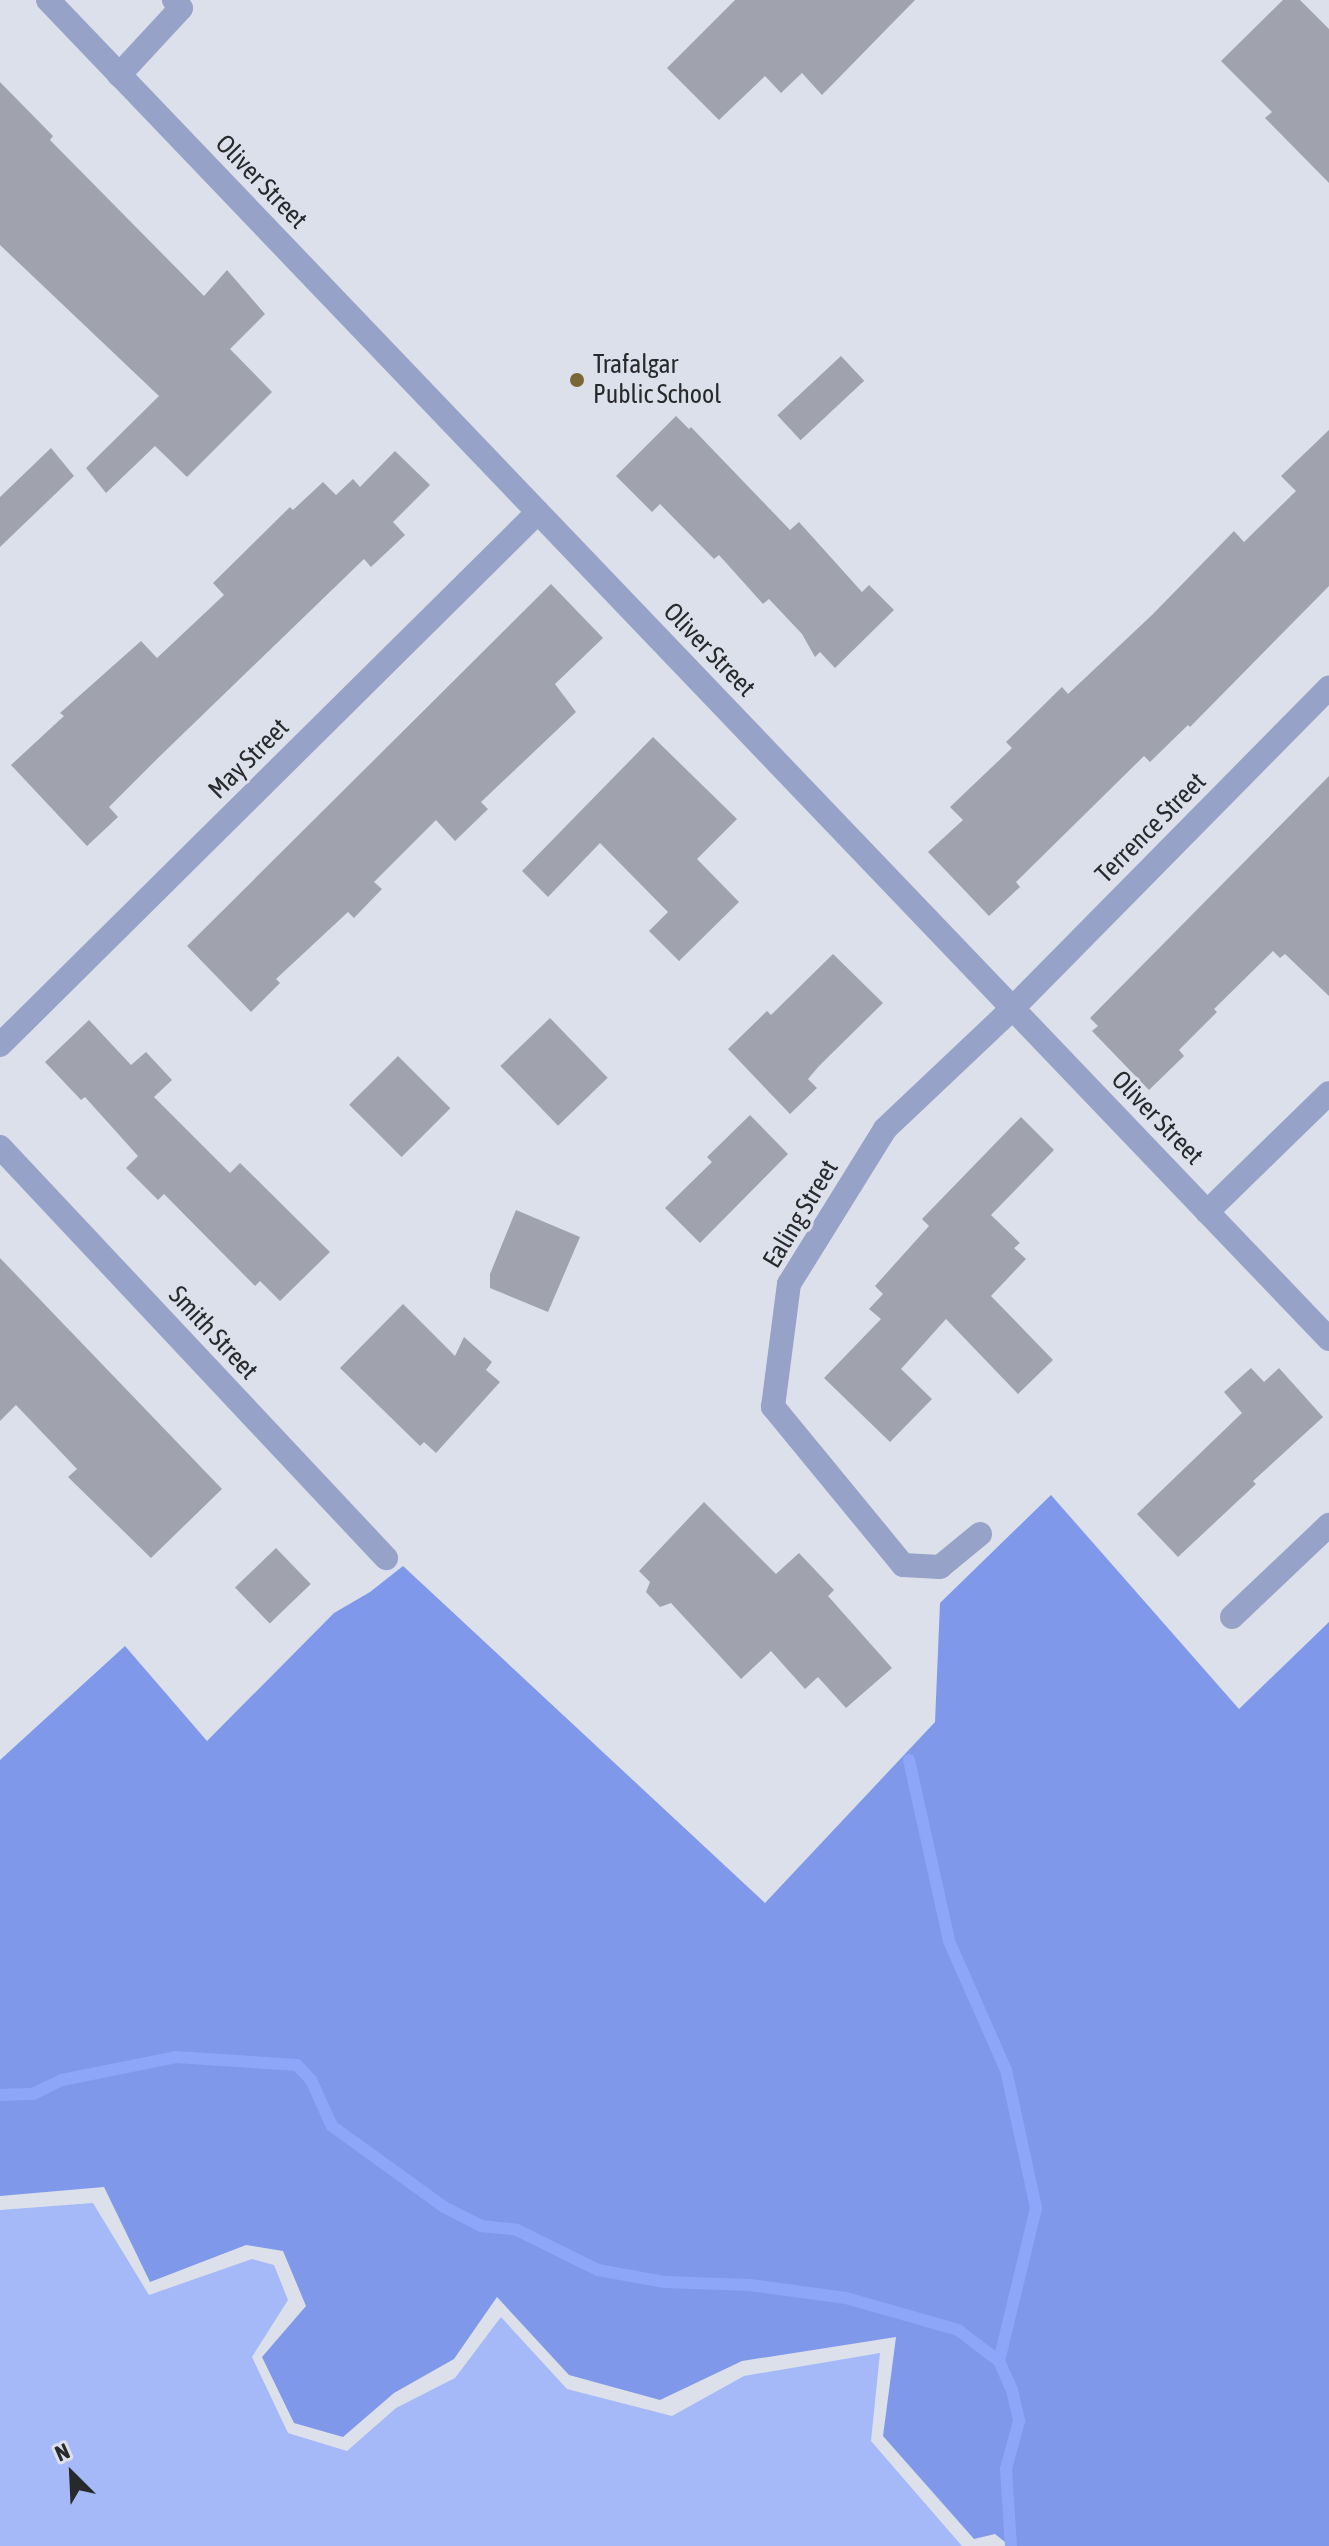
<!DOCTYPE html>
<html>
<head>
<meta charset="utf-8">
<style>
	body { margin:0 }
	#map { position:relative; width:1329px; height:2546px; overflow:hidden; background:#dce0eb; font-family:"Asap Condensed",sans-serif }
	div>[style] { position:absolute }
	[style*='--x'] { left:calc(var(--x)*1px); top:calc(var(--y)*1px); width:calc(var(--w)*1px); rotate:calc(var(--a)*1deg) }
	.green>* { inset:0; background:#a5b9f9 }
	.forest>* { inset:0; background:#8098e9 }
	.stream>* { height:12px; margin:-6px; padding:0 6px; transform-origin:6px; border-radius:6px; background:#8da6f8 }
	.building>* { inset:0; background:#a0a3ad; transform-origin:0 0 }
	.minor>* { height:24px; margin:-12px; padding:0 12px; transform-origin:12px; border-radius:12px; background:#96a2c7 }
	.dots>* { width:22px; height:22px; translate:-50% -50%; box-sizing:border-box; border:4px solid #dce0eb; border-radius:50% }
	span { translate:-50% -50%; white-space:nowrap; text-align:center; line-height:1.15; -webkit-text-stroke:6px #dce0eb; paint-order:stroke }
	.street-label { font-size:26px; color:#28292d }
	.poi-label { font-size:26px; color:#28292d }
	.left { translate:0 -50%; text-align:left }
	.north { position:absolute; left:32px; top:2434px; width:80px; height:80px; -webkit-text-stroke:6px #dce0eb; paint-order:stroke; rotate:336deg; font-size:22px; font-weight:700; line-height:32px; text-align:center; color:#28292d }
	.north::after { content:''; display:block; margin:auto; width:28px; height:36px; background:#28292d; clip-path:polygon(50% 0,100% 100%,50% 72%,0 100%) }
</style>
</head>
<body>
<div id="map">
	<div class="green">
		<i style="clip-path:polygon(93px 2203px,149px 2295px,252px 2259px,274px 2265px,288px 2300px,252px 2357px,288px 2433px,347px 2451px,396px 2408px,455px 2378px,501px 2317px,567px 2389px,672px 2416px,744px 2376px,880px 2353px,871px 2441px,962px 2546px,0 2546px,0 2210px)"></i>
	</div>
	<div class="forest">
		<i style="clip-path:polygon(1051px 1495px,1239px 1709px,1329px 1622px,1329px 2546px,1010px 2546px,995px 2534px,974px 2539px,883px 2436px,896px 2337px,742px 2361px,660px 2400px,569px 2375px,497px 2297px,454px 2359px,394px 2393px,343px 2437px,294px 2423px,262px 2357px,306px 2306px,283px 2251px,246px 2245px,150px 2282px,104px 2187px,0 2196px,0 1760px,125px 1646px,207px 1741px,334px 1613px,370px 1592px,403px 1566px,765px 1903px,935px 1722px,940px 1603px)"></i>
	</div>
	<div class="stream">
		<i style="--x:909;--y:1760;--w:185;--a:77.5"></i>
		<i style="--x:949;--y:1941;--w:141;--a:66.2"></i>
		<i style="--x:1006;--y:2070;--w:141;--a:77.7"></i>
		<i style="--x:1036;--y:2208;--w:157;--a:103.6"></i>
		<i style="--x:0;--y:2095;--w:33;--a:-2"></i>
		<i style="--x:33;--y:2094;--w:32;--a:-26"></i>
		<i style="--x:62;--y:2080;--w:116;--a:-11.4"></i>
		<i style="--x:176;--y:2057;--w:121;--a:3.8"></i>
		<i style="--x:297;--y:2065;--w:21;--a:47"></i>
		<i style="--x:311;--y:2080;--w:51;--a:65.5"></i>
		<i style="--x:332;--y:2126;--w:138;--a:35.9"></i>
		<i style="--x:444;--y:2207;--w:42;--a:27.2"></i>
		<i style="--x:481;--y:2226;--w:36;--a:6"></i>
		<i style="--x:517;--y:2230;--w:90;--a:26.3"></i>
		<i style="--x:598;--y:2270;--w:68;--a:10.2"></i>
		<i style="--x:665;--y:2282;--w:85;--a:2"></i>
		<i style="--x:750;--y:2285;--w:97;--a:7.7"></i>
		<i style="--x:846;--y:2298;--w:116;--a:15.9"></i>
		<i style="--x:958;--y:2330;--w:51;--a:37.1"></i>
		<i style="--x:999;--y:2361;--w:32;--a:66"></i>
		<i style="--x:1012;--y:2390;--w:32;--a:77"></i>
		<i style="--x:1019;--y:2421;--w:50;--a:105.2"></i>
		<i style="--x:1006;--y:2469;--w:77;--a:86.3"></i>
	</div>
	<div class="building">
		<i style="clip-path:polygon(735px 0,915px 0,822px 95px,802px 73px,781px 93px,765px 76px,719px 120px,667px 68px)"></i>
		<i style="clip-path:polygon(1283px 0,1300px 0,1329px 29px,1329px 183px,1265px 118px,1272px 112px,1221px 61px)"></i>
		<i style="clip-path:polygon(0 82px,53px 136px,50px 140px,204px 296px,227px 270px,265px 314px,230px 349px,272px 392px,187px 477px,155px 446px,106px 493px,86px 468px,159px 396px,0 245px)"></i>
		<i style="left:841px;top:356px;width:34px;height:87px;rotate:47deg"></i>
		<i style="clip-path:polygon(676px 416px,689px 429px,691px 427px,790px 530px,799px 522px,862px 592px,869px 585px,894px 610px,835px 668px,820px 652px,815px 657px,802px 634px,769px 599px,763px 604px,719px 555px,714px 559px,660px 504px,652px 512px,616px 476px)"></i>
		<i style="clip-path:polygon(1329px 430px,1329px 586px,1190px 727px,1188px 725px,1150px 762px,1144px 756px,1016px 882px,1020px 887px,989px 916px,928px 852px,963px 820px,950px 807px,1012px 748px,1006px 742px,1062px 687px,1068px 694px,1152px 615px,1234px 531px,1244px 542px,1296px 491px,1281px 476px)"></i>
		<i style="clip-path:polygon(51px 448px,74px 476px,0 547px,0 497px)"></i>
		<i style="clip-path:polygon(395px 451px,430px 485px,393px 522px,405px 535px,371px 567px,364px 559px,159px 757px,109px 807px,118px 817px,87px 846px,11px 765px,64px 716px,60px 713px,141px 641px,157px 658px,224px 595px,213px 583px,290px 507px,293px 510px,323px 482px,336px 495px,353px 479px,360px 487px)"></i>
		<i style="clip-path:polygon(551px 584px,603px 638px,555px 684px,576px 712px,481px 802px,488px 809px,455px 841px,436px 820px,374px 882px,382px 889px,354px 918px,348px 912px,276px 979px,280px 983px,251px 1012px,187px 946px)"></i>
		<i style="clip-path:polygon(653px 737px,737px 819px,697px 859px,739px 902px,679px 961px,649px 931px,668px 912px,600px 843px,548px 897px,522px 871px)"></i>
		<i style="clip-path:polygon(1329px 776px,1329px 996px,1285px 954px,1280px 958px,1273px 951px,1214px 1009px,1217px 1012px,1179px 1050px,1184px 1056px,1149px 1090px,1092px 1031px,1098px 1026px,1090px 1018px)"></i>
		<i style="clip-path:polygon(833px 954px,883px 1003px,819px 1066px,808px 1079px,817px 1088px,790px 1114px,728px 1049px,767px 1011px,771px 1015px)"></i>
		<i style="left:550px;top:1018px;width:83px;height:69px;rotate:46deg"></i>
		<i style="clip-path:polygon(89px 1020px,131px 1065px,146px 1052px,172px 1080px,154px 1097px,230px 1173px,240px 1163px,330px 1252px,280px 1301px,260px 1281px,255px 1286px,164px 1194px,158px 1200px,126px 1168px,138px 1156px,85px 1097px,81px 1100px,45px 1062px)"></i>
		<i style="left:398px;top:1056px;width:74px;height:69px;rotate:45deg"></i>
		<i style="clip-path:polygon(750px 1115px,788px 1154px,700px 1243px,665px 1208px,712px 1162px,707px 1157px)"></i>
		<i style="clip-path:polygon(1021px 1117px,1054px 1150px,991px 1215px,1020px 1243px,1014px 1248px,1026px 1259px,991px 1296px,1053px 1360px,1018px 1394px,946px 1319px,901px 1369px,932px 1399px,890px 1442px,824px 1378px,881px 1319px,869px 1309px,883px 1294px,875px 1286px,929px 1226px,922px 1219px)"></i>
		<i style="clip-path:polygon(516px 1210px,580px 1237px,548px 1312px,490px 1288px,490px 1274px)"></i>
		<i style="clip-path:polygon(0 1258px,222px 1489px,151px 1558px,68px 1477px,77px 1469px,16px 1405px,0 1421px)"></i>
		<i style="clip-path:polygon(403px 1304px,455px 1356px,464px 1337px,492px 1362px,486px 1370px,500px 1382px,436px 1453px,424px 1442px,420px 1446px,340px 1368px)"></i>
		<i style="clip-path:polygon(1251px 1368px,1264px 1382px,1279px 1368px,1323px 1417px,1253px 1481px,1256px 1484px,1178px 1557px,1137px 1514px,1242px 1413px,1224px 1392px)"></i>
		<i style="clip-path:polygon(704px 1502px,776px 1574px,799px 1553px,834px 1590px,828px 1596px,892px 1668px,846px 1708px,818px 1677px,805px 1689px,771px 1651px,741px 1679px,671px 1603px,660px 1607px,646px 1592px,650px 1582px,639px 1571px)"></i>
		<i style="left:276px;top:1548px;width:50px;height:57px;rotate:46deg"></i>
	</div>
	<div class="minor">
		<i style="--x:48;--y:0;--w:1853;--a:46.27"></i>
		<i style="--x:119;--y:75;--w:91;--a:-47.2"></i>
		<i style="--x:181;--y:8;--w:11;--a:-131"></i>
		<i style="--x:0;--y:1045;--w:757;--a:-44.73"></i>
		<i style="--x:0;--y:1147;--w:564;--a:46.8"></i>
		<i style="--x:1207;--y:1212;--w:170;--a:-44.3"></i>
		<i style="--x:980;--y:1534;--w:52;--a:140.5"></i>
		<i style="--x:940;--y:1567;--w:37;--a:-177"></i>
		<i style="--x:903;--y:1565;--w:205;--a:-129.4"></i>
		<i style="--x:773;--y:1407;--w:124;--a:-82.6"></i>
		<i style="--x:789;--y:1284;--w:182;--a:-58.2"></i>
		<i style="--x:885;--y:1129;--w:176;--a:-43.4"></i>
		<i style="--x:1013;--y:1008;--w:450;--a:-45.4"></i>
		<i style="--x:1232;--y:1617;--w:134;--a:-43.5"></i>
	</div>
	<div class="dots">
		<i style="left:577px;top:380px;background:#796735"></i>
	</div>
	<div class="street-label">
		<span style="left:261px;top:182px;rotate:46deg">Oliver Street</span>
		<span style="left:709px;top:650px;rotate:46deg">Oliver Street</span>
		<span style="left:249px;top:759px;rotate:-45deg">May Street</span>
		<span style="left:1151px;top:828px;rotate:-45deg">Terrence Street</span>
		<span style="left:1157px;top:1118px;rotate:46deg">Oliver Street</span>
		<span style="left:801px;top:1214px;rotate:-59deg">Ealing Street</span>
		<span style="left:213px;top:1333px;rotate:47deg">Smith Street</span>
	</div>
	<div class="poi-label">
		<span class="left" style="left:593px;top:380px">Trafalgar<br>Public School</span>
	</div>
	<div class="north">N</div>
</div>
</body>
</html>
